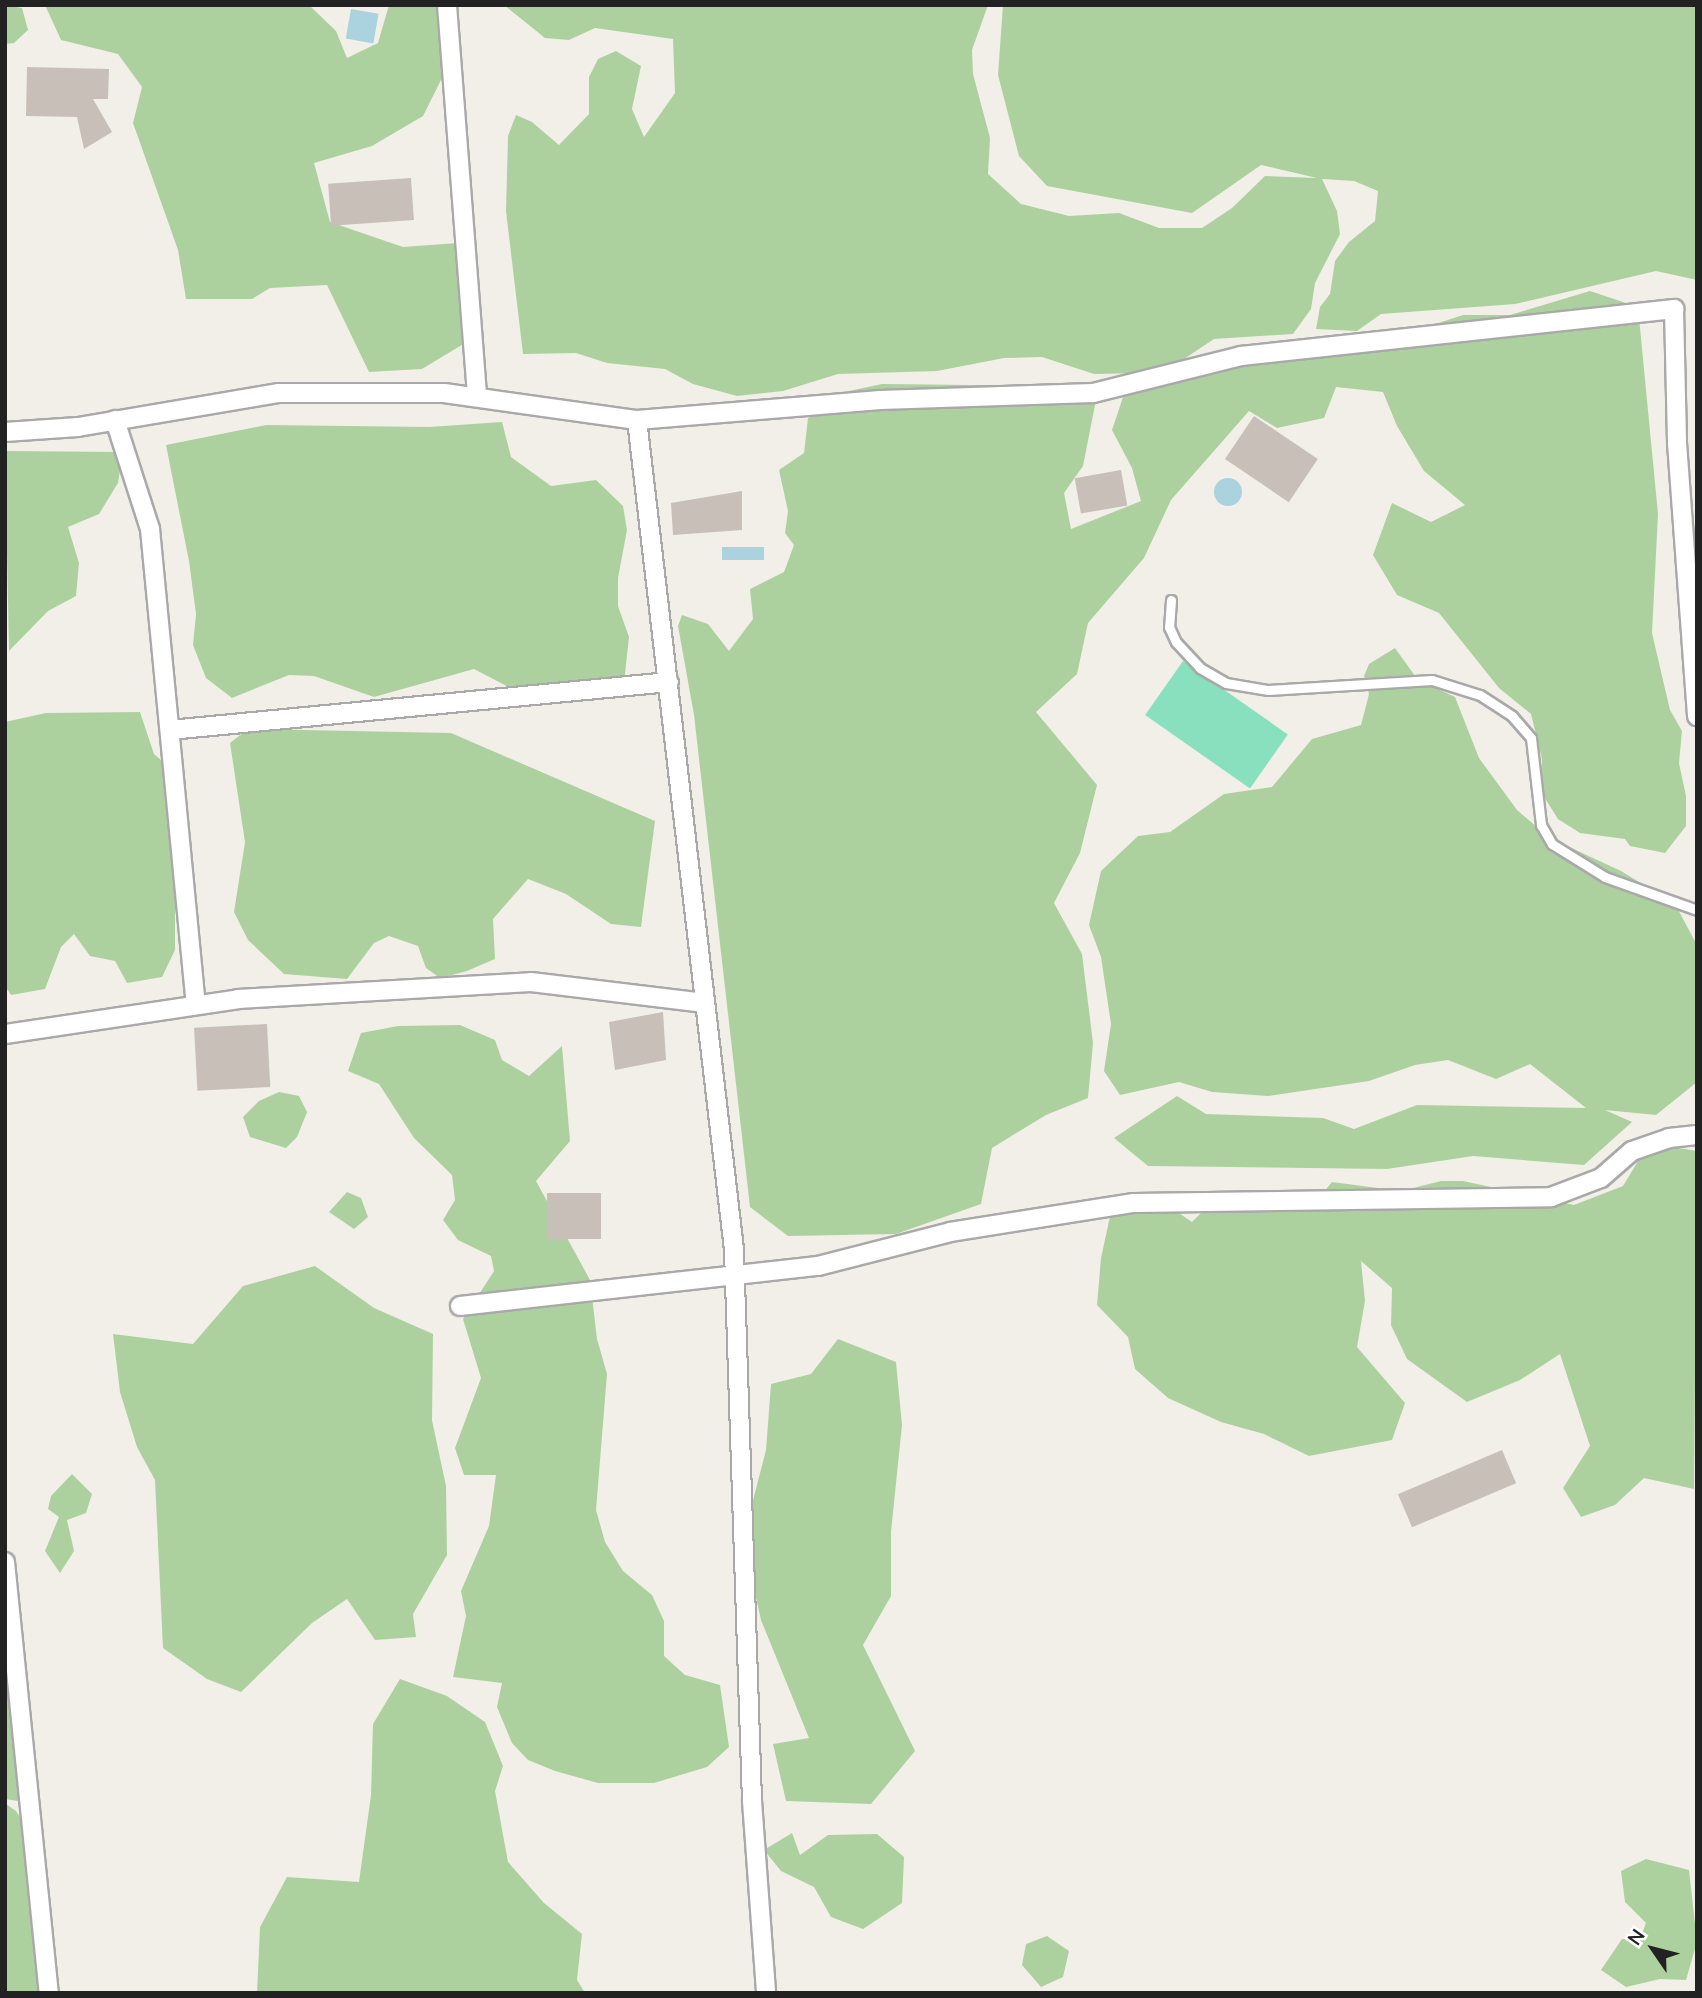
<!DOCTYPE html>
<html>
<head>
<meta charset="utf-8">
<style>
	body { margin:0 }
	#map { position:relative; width:1702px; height:1998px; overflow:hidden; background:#f2efe9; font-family:Mulish,sans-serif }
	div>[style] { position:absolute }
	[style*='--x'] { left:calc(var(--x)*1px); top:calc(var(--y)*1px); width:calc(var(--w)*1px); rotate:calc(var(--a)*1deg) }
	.forest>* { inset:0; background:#add19e }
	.pitch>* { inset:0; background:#88e0be; transform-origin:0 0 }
	.water>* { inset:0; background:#aad3df; transform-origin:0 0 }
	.round { border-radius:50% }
	.building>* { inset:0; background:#c7bfb8; transform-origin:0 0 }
	.roads { filter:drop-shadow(2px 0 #a9a9a9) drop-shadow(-2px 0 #a9a9a9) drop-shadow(0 2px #a9a9a9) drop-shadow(0 -2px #a9a9a9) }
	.lane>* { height:9px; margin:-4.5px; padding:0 4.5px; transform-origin:4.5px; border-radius:4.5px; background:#fff }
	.street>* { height:18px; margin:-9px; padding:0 9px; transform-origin:9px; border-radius:9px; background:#fff }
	span { translate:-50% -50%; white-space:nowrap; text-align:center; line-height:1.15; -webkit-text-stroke:5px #fff; paint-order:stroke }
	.frame { position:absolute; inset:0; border:7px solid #222; pointer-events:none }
	.north { position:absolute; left:1618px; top:1914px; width:70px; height:70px; -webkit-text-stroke:5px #fff; paint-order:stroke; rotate:305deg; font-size:19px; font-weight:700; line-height:28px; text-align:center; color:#222 }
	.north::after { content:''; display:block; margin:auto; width:24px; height:32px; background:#222; clip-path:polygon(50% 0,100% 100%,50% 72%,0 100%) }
</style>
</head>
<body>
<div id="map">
	<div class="forest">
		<i style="clip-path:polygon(5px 5px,22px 8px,28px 30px,14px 43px,5px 44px)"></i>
		<i style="clip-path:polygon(45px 5px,309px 5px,336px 31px,347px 58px,378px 43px,389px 5px,452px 5px,447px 68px,423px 116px,372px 146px,314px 163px,330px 222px,403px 247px,458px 243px,470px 340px,422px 369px,369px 372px,327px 285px,270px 288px,252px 299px,186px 299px,178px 250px,133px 123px,142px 87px,118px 54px,61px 40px)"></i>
		<i style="clip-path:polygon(504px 5px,988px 5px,972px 50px,973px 74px,990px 138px,988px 174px,1021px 204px,1069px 216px,1119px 213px,1159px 228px,1202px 228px,1232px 208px,1265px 176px,1317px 178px,1261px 165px,1192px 213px,1047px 186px,1019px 156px,998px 75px,1003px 5px,1697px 5px,1697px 280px,1656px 271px,1515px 304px,1381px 314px,1357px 331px,1316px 329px,1320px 307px,1330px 294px,1335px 261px,1349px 242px,1375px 221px,1378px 191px,1354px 181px,1322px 179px,1337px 211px,1340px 234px,1315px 283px,1311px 309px,1293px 334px,1214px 339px,1184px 359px,1147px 373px,1094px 374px,1042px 357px,1004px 358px,937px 371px,838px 374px,783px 391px,737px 396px,693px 384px,665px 369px,607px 363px,576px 353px,523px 354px,506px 211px,508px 136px,516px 115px,532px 122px,559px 145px,589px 114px,589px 77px,598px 59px,616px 51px,641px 66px,632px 109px,644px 137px,675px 93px,673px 39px,595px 28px,569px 40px,545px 38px)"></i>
		<i style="clip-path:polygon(1590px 291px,1638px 307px,1658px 514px,1652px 633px,1670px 710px,1682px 731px,1679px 763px,1686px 796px,1686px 826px,1665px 853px,1630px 846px,1625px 839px,1580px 833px,1558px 819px,1541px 792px,1542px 759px,1531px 714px,1499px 688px,1439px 613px,1397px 595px,1373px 555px,1392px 503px,1431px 522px,1465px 505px,1424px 471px,1397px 426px,1383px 392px,1336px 387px,1324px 418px,1277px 428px,1249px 411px,1171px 500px,1144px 558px,1088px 623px,1077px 674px,1036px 712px,1097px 785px,1080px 853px,1054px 903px,1082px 954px,1093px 1043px,1088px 1098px,1046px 1115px,992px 1148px,981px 1204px,896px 1234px,788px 1236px,750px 1207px,694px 715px,678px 626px,682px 615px,708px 624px,729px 651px,753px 619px,750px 589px,784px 572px,794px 545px,785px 533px,788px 511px,779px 470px,804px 453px,808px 418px,849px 391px,882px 384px,1057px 386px,1096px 400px,1083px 466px,1064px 493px,1071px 529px,1141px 501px,1132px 468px,1112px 430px,1125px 391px,1148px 389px,1206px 365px,1405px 334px,1463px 315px,1510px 315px)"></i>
		<i style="clip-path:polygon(502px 422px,511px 457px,551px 486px,596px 480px,623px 506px,627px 530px,618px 578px,618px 606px,629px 637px,624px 683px,526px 696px,474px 669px,374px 697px,314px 676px,289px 675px,232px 698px,206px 678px,193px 645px,196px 614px,189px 561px,166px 445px,266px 425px,429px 427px)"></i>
		<i style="clip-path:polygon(5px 451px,123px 452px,118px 483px,99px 514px,68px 527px,79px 563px,76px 596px,48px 611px,9px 651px)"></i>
		<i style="clip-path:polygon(1395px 648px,1418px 680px,1455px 697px,1479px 758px,1517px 810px,1550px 838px,1621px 871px,1675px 904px,1697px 945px,1697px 1082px,1656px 1115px,1605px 1110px,1632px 1122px,1584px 1165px,1473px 1156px,1387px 1169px,1148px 1166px,1114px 1138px,1177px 1096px,1206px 1114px,1323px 1118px,1354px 1129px,1417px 1105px,1586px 1108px,1530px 1064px,1496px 1079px,1448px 1060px,1415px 1065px,1369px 1081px,1268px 1096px,1212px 1092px,1179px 1082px,1120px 1095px,1104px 1071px,1111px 1024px,1101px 957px,1089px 925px,1101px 871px,1138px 836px,1170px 832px,1224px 794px,1272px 787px,1312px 739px,1361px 725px,1369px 694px,1364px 676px,1369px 664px)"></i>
		<i style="clip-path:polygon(140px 712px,154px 754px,185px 781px,175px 856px,175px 950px,162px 977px,127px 983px,115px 961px,90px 956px,74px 934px,61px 947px,45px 989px,11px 995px,5px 986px,5px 722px,46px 713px)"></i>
		<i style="clip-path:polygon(248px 729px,451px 733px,655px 821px,641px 927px,611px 924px,566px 894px,528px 879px,493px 919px,495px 959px,467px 971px,440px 978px,426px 968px,418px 946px,389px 936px,374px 943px,347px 979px,284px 974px,248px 940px,234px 912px,245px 842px,230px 743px)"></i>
		<i style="clip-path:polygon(460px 1025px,495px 1040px,502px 1060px,529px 1076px,562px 1046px,570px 1141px,536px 1181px,590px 1280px,597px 1339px,607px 1374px,596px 1510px,605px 1542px,623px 1571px,652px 1595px,664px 1621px,664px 1656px,685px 1675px,720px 1685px,729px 1747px,707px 1767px,654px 1783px,598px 1783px,555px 1771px,528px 1760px,512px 1743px,497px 1707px,502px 1683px,453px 1677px,466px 1616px,461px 1591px,489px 1526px,496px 1475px,464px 1475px,455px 1448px,481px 1378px,463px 1319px,494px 1271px,491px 1256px,458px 1240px,443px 1220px,455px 1200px,452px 1175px,414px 1138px,379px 1084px,348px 1071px,361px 1033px,398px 1026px)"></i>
		<i style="clip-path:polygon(279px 1092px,299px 1096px,307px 1112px,297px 1137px,286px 1148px,250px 1137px,243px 1117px,259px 1101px)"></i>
		<i style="clip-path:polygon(1649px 1143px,1697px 1151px,1694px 1489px,1644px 1478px,1615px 1505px,1581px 1517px,1563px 1488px,1590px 1446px,1560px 1354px,1520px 1380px,1467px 1402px,1407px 1359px,1391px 1325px,1392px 1288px,1361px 1261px,1365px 1301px,1357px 1347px,1405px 1403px,1392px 1440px,1309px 1456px,1264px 1434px,1221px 1422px,1168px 1398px,1135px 1369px,1128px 1337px,1097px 1305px,1101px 1258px,1111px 1212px,1167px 1205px,1192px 1222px,1219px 1195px,1258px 1194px,1309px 1210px,1332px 1182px,1401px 1191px,1441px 1181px,1463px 1181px,1574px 1205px,1623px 1186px)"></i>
		<i style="clip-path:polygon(347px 1192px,361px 1198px,368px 1217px,354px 1229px,329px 1212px)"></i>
		<i style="clip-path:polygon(315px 1266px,374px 1308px,433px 1334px,432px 1420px,446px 1486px,447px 1555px,413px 1614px,416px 1637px,375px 1640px,347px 1599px,312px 1623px,241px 1692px,207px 1679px,163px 1648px,155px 1480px,137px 1447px,120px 1392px,113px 1334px,193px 1344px,243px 1286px)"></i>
		<i style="clip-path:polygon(838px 1339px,896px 1362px,902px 1425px,891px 1532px,891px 1596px,863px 1645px,915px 1751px,871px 1804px,786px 1801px,773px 1744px,809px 1738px,761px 1620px,743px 1539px,766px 1450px,771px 1384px,811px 1374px)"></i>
		<i style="clip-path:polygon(72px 1474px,92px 1494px,86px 1513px,67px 1520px,74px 1551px,60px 1573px,45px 1551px,59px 1517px,48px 1509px,51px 1496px)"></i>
		<i style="clip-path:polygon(5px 1615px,23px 1786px,18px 1801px,5px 1799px)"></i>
		<i style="clip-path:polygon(400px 1679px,447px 1696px,485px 1722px,503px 1766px,495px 1791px,508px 1862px,544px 1903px,582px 1934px,577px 1980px,585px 1993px,257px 1993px,260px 1927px,287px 1877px,359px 1882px,371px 1795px,373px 1724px)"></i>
		<i style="clip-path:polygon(6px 1804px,16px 1811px,33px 1838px,45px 1957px,39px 1993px,5px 1993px)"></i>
		<i style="clip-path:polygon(792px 1833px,800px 1855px,828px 1835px,877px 1834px,904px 1857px,902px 1903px,863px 1929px,831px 1917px,814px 1887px,781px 1871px,764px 1850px)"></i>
		<i style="clip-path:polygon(1646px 1859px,1689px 1870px,1697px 1942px,1686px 1980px,1660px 1979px,1626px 1987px,1601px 1970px,1622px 1939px,1640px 1939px,1646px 1923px,1625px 1902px,1621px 1871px)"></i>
		<i style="clip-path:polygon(1047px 1936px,1069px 1951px,1063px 1977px,1041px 1987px,1022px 1965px,1026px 1944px)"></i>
	</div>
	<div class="pitch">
		<i style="left:1183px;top:661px;width:128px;height:66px;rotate:35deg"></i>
	</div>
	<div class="water">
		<i style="left:351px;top:9px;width:28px;height:30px;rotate:10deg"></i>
		<i class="round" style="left:1214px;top:478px;width:28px;height:28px"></i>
		<i style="left:722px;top:547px;width:42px;height:13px"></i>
	</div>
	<div class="building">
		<i style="clip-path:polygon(27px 67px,109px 69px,108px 99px,93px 99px,112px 132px,84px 149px,77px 117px,26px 116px)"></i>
		<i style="left:411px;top:178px;width:42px;height:83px;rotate:86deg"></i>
		<i style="left:1254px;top:416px;width:77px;height:52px;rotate:34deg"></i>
		<i style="left:1121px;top:470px;width:36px;height:47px;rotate:80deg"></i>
		<i style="clip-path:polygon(742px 491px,742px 530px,673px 535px,671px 503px)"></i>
		<i style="clip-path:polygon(663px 1012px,666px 1060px,615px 1070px,609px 1022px)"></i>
		<i style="left:267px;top:1024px;width:63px;height:73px;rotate:87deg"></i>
		<i style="left:547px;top:1193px;width:54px;height:46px"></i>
		<i style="left:1502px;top:1450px;width:36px;height:113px;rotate:67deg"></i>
	</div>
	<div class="roads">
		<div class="lane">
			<i style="--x:1171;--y:600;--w:27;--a:94"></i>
			<i style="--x:1169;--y:627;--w:17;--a:65"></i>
			<i style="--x:1176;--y:642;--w:35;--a:47"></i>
			<i style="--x:1200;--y:668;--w:30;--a:30"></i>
			<i style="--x:1226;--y:683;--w:43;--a:9.5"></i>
			<i style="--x:1268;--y:690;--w:164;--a:-3.5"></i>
			<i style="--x:1432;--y:680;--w:50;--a:17.4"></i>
			<i style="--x:1480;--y:695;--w:38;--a:33"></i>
			<i style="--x:1512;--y:716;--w:29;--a:49"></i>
			<i style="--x:1531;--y:738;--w:88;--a:83.4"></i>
			<i style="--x:1541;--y:825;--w:22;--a:60"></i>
			<i style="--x:1552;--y:844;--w:62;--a:31.9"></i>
			<i style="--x:1605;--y:877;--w:98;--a:19.7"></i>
		</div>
		<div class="street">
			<i style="--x:447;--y:5;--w:393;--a:85.6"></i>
			<i style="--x:115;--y:420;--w:114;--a:72.2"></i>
			<i style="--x:150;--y:529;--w:478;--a:84.5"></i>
			<i style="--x:637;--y:420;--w:244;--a:-4.7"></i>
			<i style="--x:880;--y:400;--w:213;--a:-1.9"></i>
			<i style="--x:1093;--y:393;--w:153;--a:-14"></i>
			<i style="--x:1241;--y:356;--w:436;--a:-6.2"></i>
			<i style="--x:1674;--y:309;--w:134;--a:88.7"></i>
			<i style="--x:1677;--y:443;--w:274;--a:85.8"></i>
			<i style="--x:5;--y:432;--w:73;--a:-3.9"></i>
			<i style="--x:78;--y:427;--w:204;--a:-9.6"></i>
			<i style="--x:279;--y:393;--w:165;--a:0"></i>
			<i style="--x:444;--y:393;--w:195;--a:8"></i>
			<i style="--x:637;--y:420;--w:836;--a:83.33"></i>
			<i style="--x:734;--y:1250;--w:551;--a:88.13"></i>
			<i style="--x:752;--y:1801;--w:193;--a:85.8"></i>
			<i style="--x:170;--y:730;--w:501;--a:-5.49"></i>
			<i style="--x:5;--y:1034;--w:236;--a:-8.5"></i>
			<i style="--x:238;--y:999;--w:293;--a:-3.3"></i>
			<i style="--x:531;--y:982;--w:175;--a:6.9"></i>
			<i style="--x:460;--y:1306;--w:360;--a:-6.4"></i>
			<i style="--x:818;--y:1266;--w:136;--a:-14.4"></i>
			<i style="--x:950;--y:1232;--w:186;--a:-9"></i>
			<i style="--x:1134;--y:1203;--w:417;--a:-0.8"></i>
			<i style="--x:1551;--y:1197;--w:53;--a:-20.8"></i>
			<i style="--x:1601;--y:1178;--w:41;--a:-41.1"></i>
			<i style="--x:1632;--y:1151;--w:39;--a:-19"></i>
			<i style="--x:1669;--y:1138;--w:28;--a:-6"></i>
			<i style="--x:5;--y:1562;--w:433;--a:84.2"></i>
		</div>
	</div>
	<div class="frame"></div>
	<div class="north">N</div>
</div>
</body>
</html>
